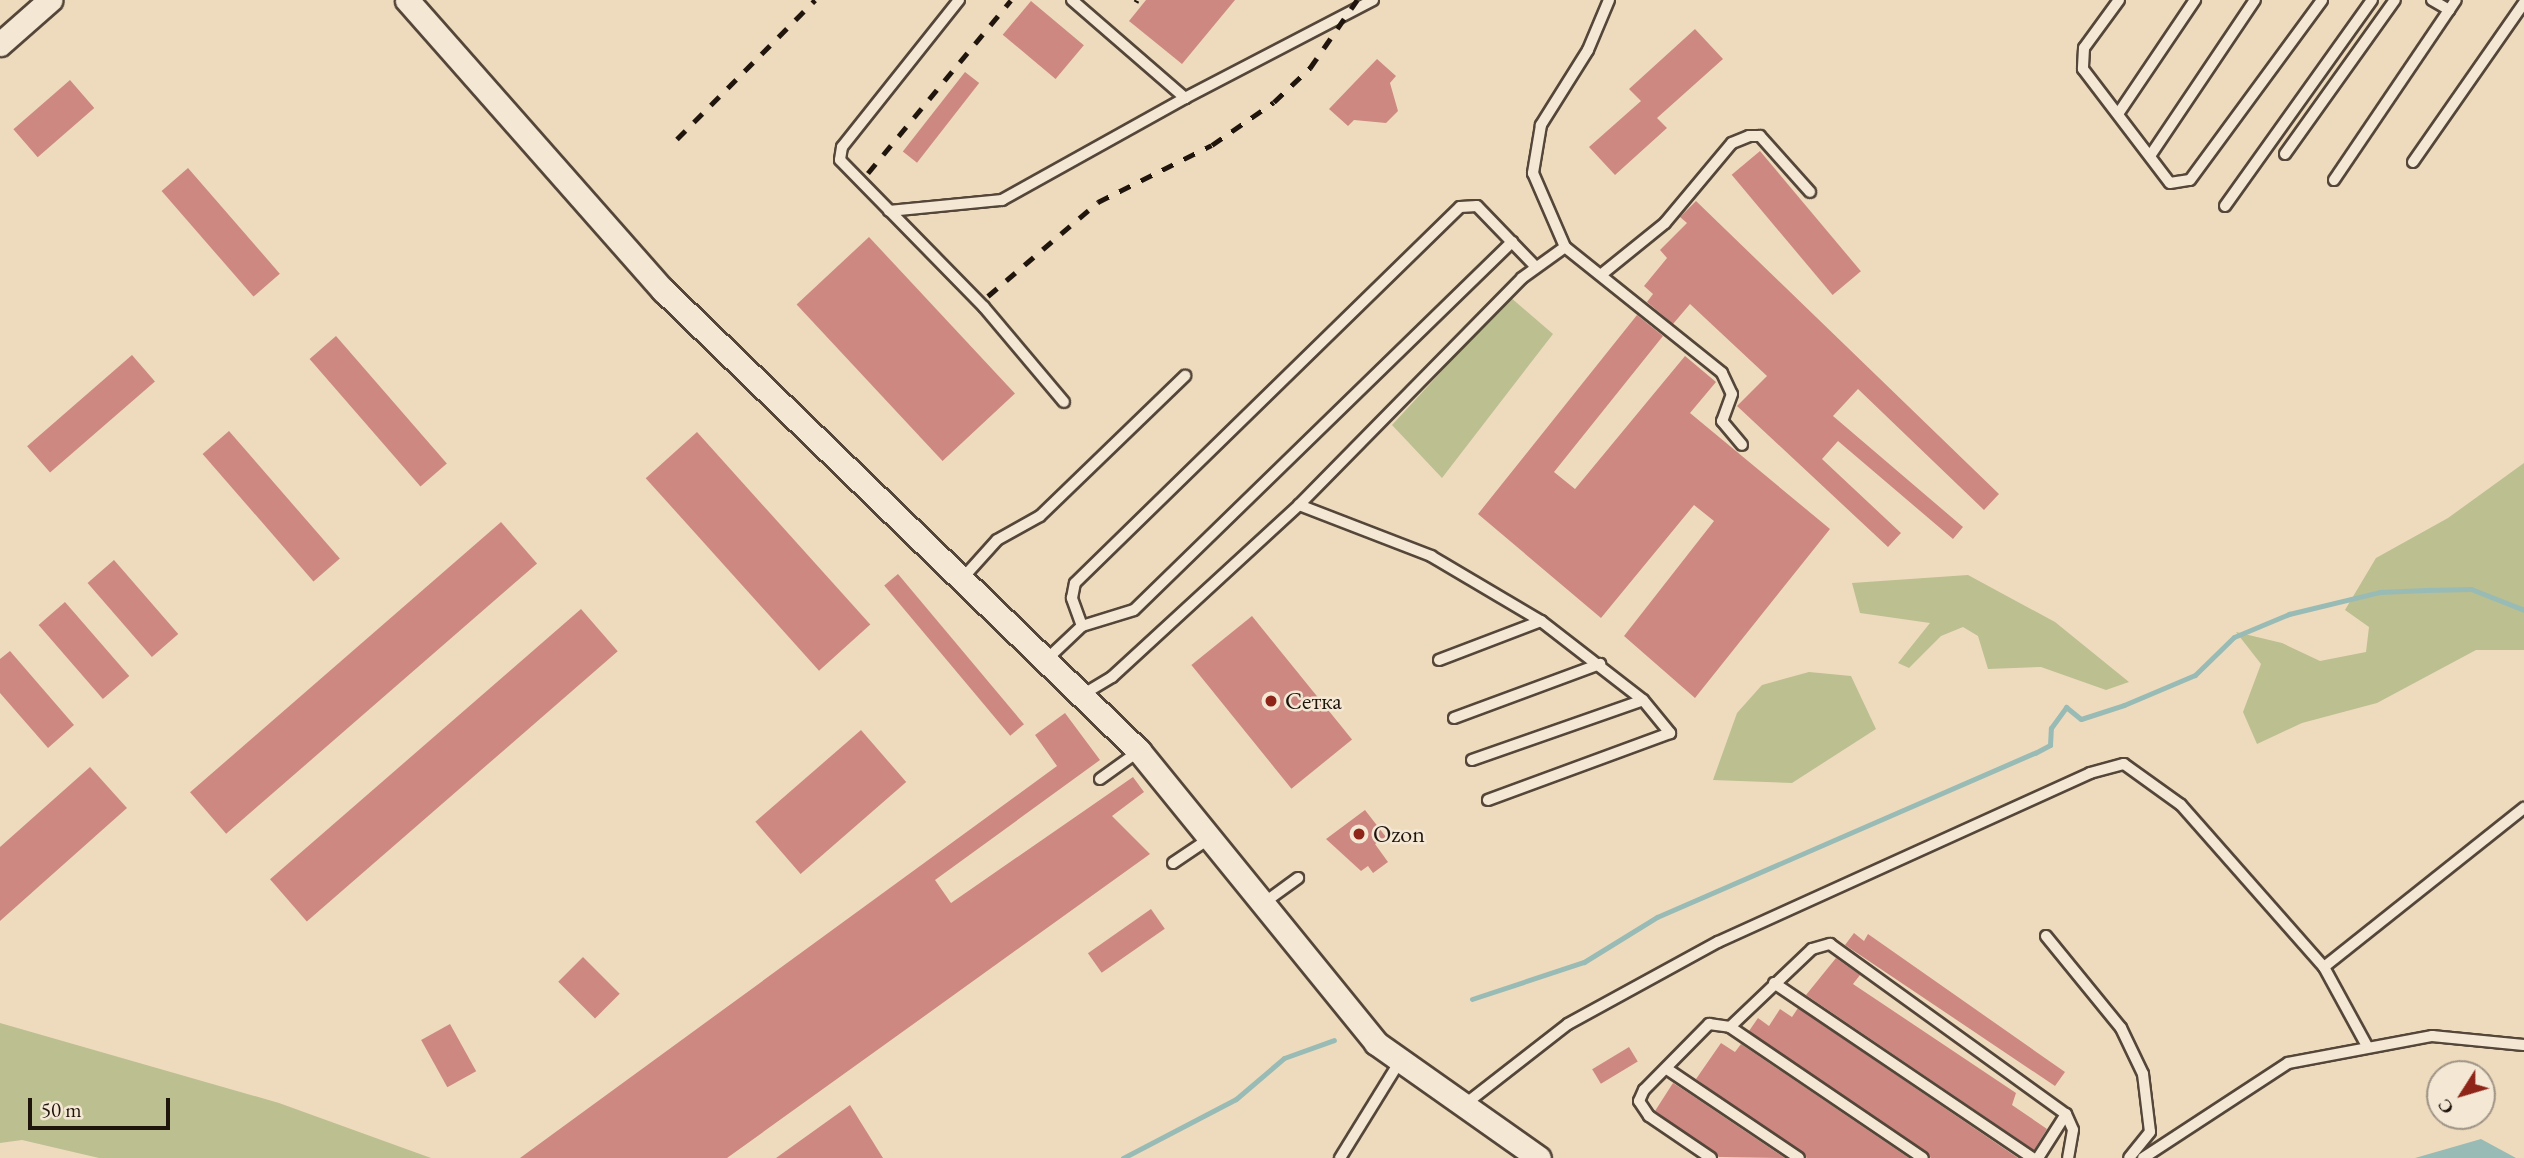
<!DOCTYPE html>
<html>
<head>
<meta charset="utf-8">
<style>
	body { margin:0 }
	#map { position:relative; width:2524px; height:1158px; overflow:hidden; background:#eedbbe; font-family:"EB Garamond",serif }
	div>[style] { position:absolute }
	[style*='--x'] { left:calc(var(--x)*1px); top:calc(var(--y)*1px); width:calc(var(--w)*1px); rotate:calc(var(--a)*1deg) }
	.green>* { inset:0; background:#bcbf8f }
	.water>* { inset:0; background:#99bbb5 }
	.stream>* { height:5px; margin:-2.5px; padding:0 2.5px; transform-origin:2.5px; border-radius:2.5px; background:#99bbb5 }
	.building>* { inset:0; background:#cd8981; transform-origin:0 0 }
	.roads { filter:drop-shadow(2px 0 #544639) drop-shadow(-2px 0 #544639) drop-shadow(0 2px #544639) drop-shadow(0 -2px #544639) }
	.service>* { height:10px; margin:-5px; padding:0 5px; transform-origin:5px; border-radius:5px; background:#f4e8d5 }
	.minor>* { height:23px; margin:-11.5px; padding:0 11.5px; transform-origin:11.5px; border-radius:11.5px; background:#f4e8d5 }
	.rail>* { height:5px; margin-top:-2.5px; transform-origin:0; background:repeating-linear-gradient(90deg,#20150d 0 12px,transparent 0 24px) }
	.dots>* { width:19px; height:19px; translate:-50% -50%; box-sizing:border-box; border:4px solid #f4e8d5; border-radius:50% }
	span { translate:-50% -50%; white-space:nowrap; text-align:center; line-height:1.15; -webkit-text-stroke:5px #f4e8d5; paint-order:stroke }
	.poi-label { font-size:24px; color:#20150d }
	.left { translate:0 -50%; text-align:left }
	.north { position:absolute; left:2426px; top:1060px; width:70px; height:70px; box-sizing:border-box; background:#f4e8d5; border:2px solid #9f9485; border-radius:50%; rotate:233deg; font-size:19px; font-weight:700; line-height:28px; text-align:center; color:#20150d }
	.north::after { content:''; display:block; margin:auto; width:24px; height:32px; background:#8f2418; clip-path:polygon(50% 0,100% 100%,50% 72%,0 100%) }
	.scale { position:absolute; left:28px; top:1098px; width:142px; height:32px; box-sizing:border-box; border:4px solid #20150d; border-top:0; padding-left:9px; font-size:21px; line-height:24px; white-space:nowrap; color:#20150d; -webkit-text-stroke:5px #f4e8d5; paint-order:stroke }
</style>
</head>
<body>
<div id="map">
	<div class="green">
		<i style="clip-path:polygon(1510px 297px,1553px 334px,1442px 478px,1392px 425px)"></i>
		<i style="clip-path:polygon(2524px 463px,2524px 650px,2476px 650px,2377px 703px,2302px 723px,2257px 744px,2243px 712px,2261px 664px,2236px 632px,2282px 643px,2320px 661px,2366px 652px,2369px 627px,2345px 610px,2376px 558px,2448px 518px)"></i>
		<i style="clip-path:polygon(1968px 575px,2055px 622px,2129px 682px,2106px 690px,2041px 667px,1988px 669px,1978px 636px,1963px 627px,1941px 636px,1909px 668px,1898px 663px,1930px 623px,1860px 613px,1852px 583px)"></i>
		<i style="clip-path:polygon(1809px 672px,1851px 676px,1876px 729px,1792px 783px,1713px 780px,1737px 713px,1762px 685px)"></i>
		<i style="clip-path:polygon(0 1023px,279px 1103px,431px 1158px,99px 1158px,22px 1140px,0 1143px)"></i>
	</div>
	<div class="water">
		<i style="clip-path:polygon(2481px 1139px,2516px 1158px,2415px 1158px)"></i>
	</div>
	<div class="stream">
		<i style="--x:1472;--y:999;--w:118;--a:-18.3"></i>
		<i style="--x:1584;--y:962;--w:86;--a:-31.7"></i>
		<i style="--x:1657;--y:917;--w:412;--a:-23.5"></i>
		<i style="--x:2035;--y:753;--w:17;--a:-28"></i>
		<i style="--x:2050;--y:745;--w:17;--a:-87"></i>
		<i style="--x:2051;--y:728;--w:26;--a:-54"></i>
		<i style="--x:2066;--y:707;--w:19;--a:39"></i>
		<i style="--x:2081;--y:719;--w:45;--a:-18"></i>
		<i style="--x:2124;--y:705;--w:77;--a:-22.9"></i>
		<i style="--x:2195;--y:675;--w:54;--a:-44.3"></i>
		<i style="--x:2234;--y:637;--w:60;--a:-22.7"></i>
		<i style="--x:2289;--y:614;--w:94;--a:-13.6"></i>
		<i style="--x:2380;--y:592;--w:46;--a:-2.5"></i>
		<i style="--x:2426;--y:590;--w:45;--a:-1.3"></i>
		<i style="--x:2471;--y:589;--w:57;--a:21.6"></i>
		<i style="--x:1123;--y:1158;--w:127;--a:-27.6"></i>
		<i style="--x:1236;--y:1099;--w:63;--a:-40.5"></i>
		<i style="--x:1284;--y:1058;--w:53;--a:-19.8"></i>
	</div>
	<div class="building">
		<i style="clip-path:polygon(1146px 0,1235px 0,1182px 64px,1129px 21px)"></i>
		<i style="left:1031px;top:1px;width:69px;height:44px;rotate:40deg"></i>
		<i style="clip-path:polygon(1695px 29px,1723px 59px,1657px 118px,1667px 128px,1615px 175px,1589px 147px,1641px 101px,1629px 89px)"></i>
		<i style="clip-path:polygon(1377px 59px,1396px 76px,1390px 83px,1398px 111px,1386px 123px,1354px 120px,1348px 126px,1329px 109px)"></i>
		<i style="left:965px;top:72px;width:18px;height:101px;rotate:38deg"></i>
		<i style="left:70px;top:80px;width:37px;height:75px;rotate:49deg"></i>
		<i style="left:1760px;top:151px;width:157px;height:37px;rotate:50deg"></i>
		<i style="left:188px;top:168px;width:140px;height:35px;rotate:49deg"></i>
		<i style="clip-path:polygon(1696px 201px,1999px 494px,1984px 510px,1858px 389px,1833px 416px,1963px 527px,1953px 539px,1838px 441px,1822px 459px,1901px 533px,1888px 547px,1737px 406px,1767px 376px,1690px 304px,1673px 324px,1647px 302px,1653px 294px,1644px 286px,1667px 258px,1660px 250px,1687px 223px,1680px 217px)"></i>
		<i style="left:869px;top:237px;width:214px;height:99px;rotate:47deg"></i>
		<i style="clip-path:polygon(1637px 315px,1663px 336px,1554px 472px,1575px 489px,1685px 356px,1716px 382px,1690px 413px,1830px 529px,1695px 698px,1624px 636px,1714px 521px,1694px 505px,1601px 618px,1478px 514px)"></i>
		<i style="left:336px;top:336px;width:169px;height:35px;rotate:49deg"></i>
		<i style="left:132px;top:355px;width:35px;height:139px;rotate:49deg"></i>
		<i style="left:229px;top:431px;width:169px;height:35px;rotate:49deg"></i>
		<i style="left:697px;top:432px;width:259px;height:69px;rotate:48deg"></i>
		<i style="left:501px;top:522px;width:55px;height:412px;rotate:49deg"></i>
		<i style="left:114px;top:560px;width:98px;height:35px;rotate:49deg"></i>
		<i style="left:898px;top:574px;width:196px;height:18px;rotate:50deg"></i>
		<i style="left:65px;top:602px;width:98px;height:35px;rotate:49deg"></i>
		<i style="left:581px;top:609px;width:56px;height:412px;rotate:49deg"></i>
		<i style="left:1252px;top:616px;width:159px;height:78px;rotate:51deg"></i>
		<i style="clip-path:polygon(10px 651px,74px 725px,48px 748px,0 693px,0 659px)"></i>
		<i style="clip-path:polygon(1065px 713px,1100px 760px,935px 880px,951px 903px,1133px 777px,1144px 792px,1112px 816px,1150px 854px,727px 1158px,520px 1158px,1057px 766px,1035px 735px)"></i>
		<i style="left:861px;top:730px;width:69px;height:140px;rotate:49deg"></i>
		<i style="clip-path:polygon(90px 767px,127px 808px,0 921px,0 847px)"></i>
		<i style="clip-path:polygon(1365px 810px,1386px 837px,1375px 844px,1388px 862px,1373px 873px,1368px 866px,1361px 871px,1326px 839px)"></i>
		<i style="left:1151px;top:909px;width:24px;height:77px;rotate:55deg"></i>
		<i style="clip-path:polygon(1854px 933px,1864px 941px,1868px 934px,2065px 1072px,2055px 1086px,1845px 945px)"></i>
		<i style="left:583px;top:957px;width:52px;height:35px;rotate:45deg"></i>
		<i style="clip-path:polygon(1836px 958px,1860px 975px,1853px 984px,2016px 1093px,2012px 1105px,2047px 1129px,2034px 1150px,1806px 995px)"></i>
		<i style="clip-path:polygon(1798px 1008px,2018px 1158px,1931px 1158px,1749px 1031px,1758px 1018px,1769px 1026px,1780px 1009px,1792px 1017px)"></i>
		<i style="left:450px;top:1024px;width:54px;height:33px;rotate:61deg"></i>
		<i style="clip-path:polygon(1721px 1043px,1735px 1052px,1741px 1044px,1909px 1158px,1807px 1158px,1696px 1079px)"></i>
		<i style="left:1629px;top:1047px;width:17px;height:43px;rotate:59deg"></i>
		<i style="clip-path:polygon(1673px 1083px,1687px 1092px,1785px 1158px,1719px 1157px,1655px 1111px)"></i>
		<i style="clip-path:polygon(850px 1105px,883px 1158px,776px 1158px)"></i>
	</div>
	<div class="roads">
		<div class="service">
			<i style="--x:959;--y:0;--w:188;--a:128.5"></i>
			<i style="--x:842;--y:147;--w:13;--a:99"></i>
			<i style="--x:840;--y:160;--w:206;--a:45.6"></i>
			<i style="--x:984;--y:307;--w:124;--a:49.9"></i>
			<i style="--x:1072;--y:0;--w:150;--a:40.9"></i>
			<i style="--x:1185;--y:98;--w:212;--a:-27.5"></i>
			<i style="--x:1609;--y:0;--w:54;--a:112.8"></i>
			<i style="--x:1588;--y:50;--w:89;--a:122.1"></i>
			<i style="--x:1541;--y:125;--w:49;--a:99.5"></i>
			<i style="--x:1533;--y:173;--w:81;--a:66.6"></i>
			<i style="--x:1565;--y:247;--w:201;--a:38.7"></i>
			<i style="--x:1722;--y:373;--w:23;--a:65"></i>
			<i style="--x:1732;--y:394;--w:29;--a:110"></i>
			<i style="--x:1722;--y:421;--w:31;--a:50"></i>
			<i style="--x:2119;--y:0;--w:59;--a:126.1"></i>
			<i style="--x:2084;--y:48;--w:21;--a:93"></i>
			<i style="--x:2083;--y:69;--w:143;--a:52.7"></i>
			<i style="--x:2170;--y:183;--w:20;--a:-9"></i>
			<i style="--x:2190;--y:180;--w:223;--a:-53.7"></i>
			<i style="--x:2432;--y:0;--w:20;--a:30"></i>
			<i style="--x:2118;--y:114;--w:138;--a:-56"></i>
			<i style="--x:2285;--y:154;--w:189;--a:-54.5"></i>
			<i style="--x:2150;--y:156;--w:188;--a:-56.1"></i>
			<i style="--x:2413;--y:162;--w:194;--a:-55.1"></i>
			<i style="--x:2334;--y:180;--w:217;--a:-55.9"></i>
			<i style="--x:2225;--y:206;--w:253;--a:-54.5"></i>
			<i style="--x:889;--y:211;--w:114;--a:-5.6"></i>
			<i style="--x:1002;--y:200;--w:210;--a:-29.1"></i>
			<i style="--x:1602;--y:274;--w:81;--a:-39"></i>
			<i style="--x:1665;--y:223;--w:104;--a:-50.1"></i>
			<i style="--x:1732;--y:143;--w:18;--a:-22"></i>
			<i style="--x:1749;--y:136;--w:11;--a:0"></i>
			<i style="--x:1760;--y:136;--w:75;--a:48.2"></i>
			<i style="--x:1299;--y:505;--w:142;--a:21.1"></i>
			<i style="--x:1431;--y:556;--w:128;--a:30.6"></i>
			<i style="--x:1541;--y:621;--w:129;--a:37.8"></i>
			<i style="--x:1643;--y:700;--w:43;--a:50.7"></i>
			<i style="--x:1670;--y:733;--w:194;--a:159.8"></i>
			<i style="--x:962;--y:579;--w:52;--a:-48.1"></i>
			<i style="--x:997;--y:540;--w:49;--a:-29.2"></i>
			<i style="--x:1040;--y:516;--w:202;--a:-44"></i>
			<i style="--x:1082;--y:626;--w:54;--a:-17.1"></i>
			<i style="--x:1134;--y:610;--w:528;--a:-44.23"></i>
			<i style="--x:1046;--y:660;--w:50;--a:-43.4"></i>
			<i style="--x:1082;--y:626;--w:30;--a:-110"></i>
			<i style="--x:1072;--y:598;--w:15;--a:-79"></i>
			<i style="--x:1075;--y:583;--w:538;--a:-44.32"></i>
			<i style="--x:1460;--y:207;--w:17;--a:-3"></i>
			<i style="--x:1477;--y:206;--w:85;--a:46"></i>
			<i style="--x:1439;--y:660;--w:109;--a:-20.9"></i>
			<i style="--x:1082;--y:695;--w:35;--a:-31"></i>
			<i style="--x:1112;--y:677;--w:254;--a:-42.6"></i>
			<i style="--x:1299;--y:505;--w:318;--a:-45.5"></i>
			<i style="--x:1522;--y:278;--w:53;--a:-35.8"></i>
			<i style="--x:1454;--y:718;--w:156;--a:-20.3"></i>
			<i style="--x:1472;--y:760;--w:181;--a:-19.3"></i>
			<i style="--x:1100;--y:779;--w:48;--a:-35.7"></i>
			<i style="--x:1173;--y:863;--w:45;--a:-34"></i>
			<i style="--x:1265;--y:902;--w:41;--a:-36"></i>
			<i style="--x:2046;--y:936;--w:119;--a:50.8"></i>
			<i style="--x:2121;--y:1028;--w:51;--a:64.4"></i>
			<i style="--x:2143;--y:1074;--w:58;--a:83.1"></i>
			<i style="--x:2150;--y:1132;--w:33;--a:129"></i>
			<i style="--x:1774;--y:983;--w:312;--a:34.1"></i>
			<i style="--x:1730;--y:1027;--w:233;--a:34.2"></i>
			<i style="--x:2367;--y:1046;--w:90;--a:-118.6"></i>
			<i style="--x:2324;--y:967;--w:256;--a:-38.5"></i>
			<i style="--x:1667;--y:1069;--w:159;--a:34"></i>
			<i style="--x:1464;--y:1105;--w:132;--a:-37.9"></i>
			<i style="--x:1568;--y:1024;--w:171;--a:-28.7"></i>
			<i style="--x:1718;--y:942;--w:409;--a:-24.4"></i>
			<i style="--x:2090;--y:773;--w:35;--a:-15"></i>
			<i style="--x:2124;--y:764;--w:70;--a:35.7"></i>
			<i style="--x:2181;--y:805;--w:216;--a:48.6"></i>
			<i style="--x:1340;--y:1158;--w:114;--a:-58.3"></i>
			<i style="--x:1711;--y:1158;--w:75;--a:-145.9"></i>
			<i style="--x:1649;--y:1116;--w:18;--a:-124"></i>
			<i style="--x:1639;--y:1101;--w:12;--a:-66"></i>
			<i style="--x:1644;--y:1090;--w:93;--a:-45.4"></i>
			<i style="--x:1709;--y:1024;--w:21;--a:8"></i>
			<i style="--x:1730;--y:1027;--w:113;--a:-43.6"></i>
			<i style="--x:1812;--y:949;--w:19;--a:-16"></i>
			<i style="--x:1830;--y:944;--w:291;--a:35.8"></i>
			<i style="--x:2066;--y:1114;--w:17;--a:66"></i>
			<i style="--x:2073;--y:1130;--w:28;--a:100"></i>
			<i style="--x:2038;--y:1158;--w:52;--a:-57.5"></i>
			<i style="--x:2143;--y:1158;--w:173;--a:-33.2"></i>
			<i style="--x:2288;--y:1063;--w:147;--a:-10.6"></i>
			<i style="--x:2432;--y:1036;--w:92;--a:5.6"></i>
		</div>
		<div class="minor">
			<i style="--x:407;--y:0;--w:387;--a:48.6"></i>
			<i style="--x:663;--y:290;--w:663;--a:44.08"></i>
			<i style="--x:1139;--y:751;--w:376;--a:50.9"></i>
			<i style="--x:1376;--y:1043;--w:199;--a:35.2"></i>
			<i style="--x:0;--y:44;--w:67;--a:-41.3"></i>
		</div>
	</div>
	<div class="rail">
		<i style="--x:1136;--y:2;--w:2;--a:-63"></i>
		<i style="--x:677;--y:139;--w:196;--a:-45.2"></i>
		<i style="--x:868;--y:173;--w:224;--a:-50.4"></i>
		<i style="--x:988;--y:296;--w:145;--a:-40.5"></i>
		<i style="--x:1098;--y:202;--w:127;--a:-26.6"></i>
		<i style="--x:1212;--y:145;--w:75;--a:-34.7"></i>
		<i style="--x:1274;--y:102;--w:50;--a:-43.4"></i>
		<i style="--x:1310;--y:68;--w:83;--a:-55.3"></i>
	</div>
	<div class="dots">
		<i style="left:1271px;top:701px;background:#8f2418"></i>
		<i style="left:1359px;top:834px;background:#8f2418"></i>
	</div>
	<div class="poi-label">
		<span class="left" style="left:1285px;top:701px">Сетка</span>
		<span class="left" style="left:1373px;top:834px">Ozon</span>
	</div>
	<div class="north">С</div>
	<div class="scale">50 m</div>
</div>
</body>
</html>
